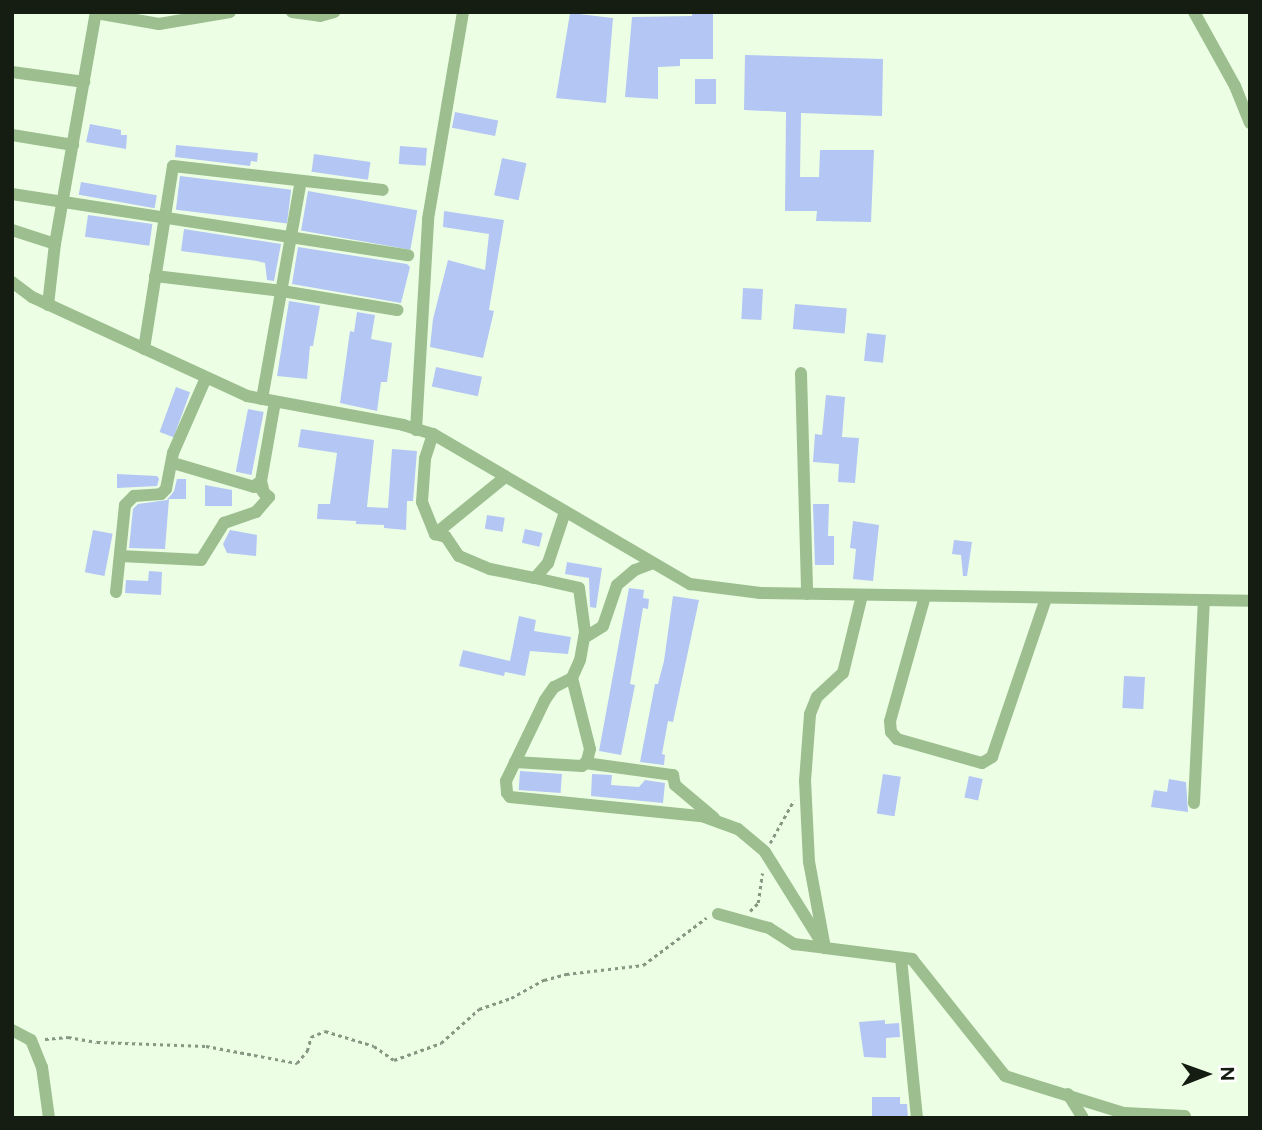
<!DOCTYPE html>
<html>
<head>
<meta charset="utf-8">
<style>
	body { margin:0 }
	#map { position:relative; width:1262px; height:1130px; overflow:hidden; background:#ecffe5; font-family:Figtree,sans-serif }
	div>[style] { position:absolute }
	[style*='--x'] { left:calc(var(--x)*1px); top:calc(var(--y)*1px); width:calc(var(--w)*1px); rotate:calc(var(--a)*1deg) }
	.building>* { inset:0; background:#b4c6f3; transform-origin:0 0 }
	.path>* { height:2.5px; margin-top:-1.25px; transform-origin:0; background:repeating-linear-gradient(90deg,#889683 0 3.5px,transparent 0 7px) }
	.minor>* { height:12px; margin:-6px; padding:0 6px; transform-origin:6px; border-radius:6px; background:#9dbf8f }
	span { translate:-50% -50%; white-space:nowrap; text-align:center; line-height:1.15; -webkit-text-stroke:5px #fff; paint-order:stroke }
	.frame { position:absolute; inset:0; border:14px solid #151d12; pointer-events:none }
	.north { position:absolute; left:1171px; top:1039px; width:70px; height:70px; -webkit-text-stroke:5px #fff; paint-order:stroke; rotate:89deg; font-size:19px; font-weight:700; line-height:28px; text-align:center; color:#151d12 }
	.north::after { content:''; display:block; margin:auto; width:24px; height:32px; background:#151d12; clip-path:polygon(50% 0,100% 100%,50% 72%,0 100%) }
</style>
</head>
<body>
<div id="map">
	<div class="building">
		<i style="clip-path:polygon(570px 13px,613px 18px,606px 103px,556px 98px)"></i>
		<i style="clip-path:polygon(692px 13px,713px 13px,713px 59px,680px 59px,680px 66px,658px 67px,658px 99px,625px 97px,632px 17px,692px 16px)"></i>
		<i style="clip-path:polygon(745px 55px,883px 59px,882px 116px,801px 113px,800px 177px,819px 177px,820px 150px,874px 150px,871px 222px,816px 221px,817px 211px,785px 211px,786px 112px,744px 110px)"></i>
		<i style="left:695px;top:79px;width:21px;height:25px"></i>
		<i style="left:455px;top:112px;width:44px;height:16px;rotate:11deg"></i>
		<i style="clip-path:polygon(90px 124px,121px 130px,121px 135px,127px 135px,126px 149px,86px 142px)"></i>
		<i style="clip-path:polygon(176px 145px,258px 153px,257px 162px,251px 161px,250px 166px,175px 157px)"></i>
		<i style="left:400px;top:146px;width:27px;height:18px;rotate:4deg"></i>
		<i style="left:314px;top:154px;width:57px;height:18px;rotate:8deg"></i>
		<i style="left:502px;top:158px;width:25px;height:38px;rotate:12deg"></i>
		<i style="left:180px;top:176px;width:112px;height:34px;rotate:7deg"></i>
		<i style="left:81px;top:182px;width:77px;height:13px;rotate:10deg"></i>
		<i style="left:308px;top:191px;width:111px;height:40px;rotate:10deg"></i>
		<i style="clip-path:polygon(444px 211px,504px 220px,489px 310px,494px 311px,483px 358px,430px 347px,433px 319px,448px 260px,485px 270px,489px 234px,443px 227px)"></i>
		<i style="left:88px;top:215px;width:65px;height:22px;rotate:8deg"></i>
		<i style="clip-path:polygon(184px 229px,281px 244px,274px 281px,267px 280px,265px 263px,257px 261px,181px 251px)"></i>
		<i style="clip-path:polygon(298px 247px,407px 264px,410px 267px,401px 303px,292px 284px)"></i>
		<i style="left:743px;top:288px;width:20px;height:31px;rotate:3deg"></i>
		<i style="clip-path:polygon(289px 301px,320px 306px,313px 346px,310px 346px,307px 379px,277px 376px)"></i>
		<i style="left:795px;top:304px;width:52px;height:25px;rotate:5deg"></i>
		<i style="clip-path:polygon(357px 312px,375px 315px,371px 339px,392px 343px,387px 382px,381px 382px,377px 411px,340px 403px,350px 331px,354px 332px)"></i>
		<i style="left:867px;top:333px;width:19px;height:28px;rotate:6deg"></i>
		<i style="left:436px;top:367px;width:47px;height:20px;rotate:12deg"></i>
		<i style="left:176px;top:387px;width:15px;height:48px;rotate:20deg"></i>
		<i style="clip-path:polygon(826px 395px,845px 397px,842px 437px,859px 438px,855px 483px,838px 482px,839px 464px,813px 462px,815px 434px,822px 435px)"></i>
		<i style="left:248px;top:409px;width:16px;height:64px;rotate:11deg"></i>
		<i style="clip-path:polygon(301px 429px,374px 440px,367px 507px,388px 508px,392px 449px,417px 451px,413px 501px,407px 501px,406px 530px,384px 528px,384px 525px,356px 524px,356px 521px,317px 519px,318px 504px,330px 504px,337px 453px,298px 447px)"></i>
		<i style="clip-path:polygon(117px 474px,157px 476px,159px 479px,157px 486px,117px 488px)"></i>
		<i style="clip-path:polygon(177px 479px,186px 479px,186px 499px,169px 499px,165px 549px,129px 548px,133px 509px,138px 504px,167px 500px,174px 491px)"></i>
		<i style="clip-path:polygon(205px 485px,232px 490px,232px 506px,205px 506px)"></i>
		<i style="clip-path:polygon(813px 504px,829px 504px,828px 536px,834px 536px,834px 565px,815px 565px)"></i>
		<i style="left:487px;top:515px;width:18px;height:14px;rotate:9deg"></i>
		<i style="clip-path:polygon(853px 521px,879px 525px,873px 581px,853px 579px,856px 549px,850px 548px)"></i>
		<i style="left:525px;top:529px;width:18px;height:14px;rotate:13deg"></i>
		<i style="left:93px;top:530px;width:20px;height:43px;rotate:11deg"></i>
		<i style="clip-path:polygon(230px 530px,257px 535px,256px 556px,227px 553px,223px 544px)"></i>
		<i style="clip-path:polygon(954px 540px,972px 542px,967px 576px,963px 576px,961px 555px,952px 554px)"></i>
		<i style="clip-path:polygon(567px 562px,602px 568px,596px 608px,590px 607px,589px 578px,565px 574px)"></i>
		<i style="clip-path:polygon(149px 571px,162px 572px,161px 595px,125px 593px,126px 580px,148px 581px)"></i>
		<i style="clip-path:polygon(629px 588px,644px 590px,643px 598px,649px 599px,648px 609px,643px 608px,635px 655px,630px 684px,635px 685px,621px 755px,599px 751px)"></i>
		<i style="clip-path:polygon(673px 596px,699px 600px,673px 722px,668px 721px,662px 754px,665px 755px,664px 765px,640px 762px,655px 684px,658px 684px,664px 661px)"></i>
		<i style="clip-path:polygon(519px 616px,536px 620px,534px 631px,571px 637px,568px 654px,530px 651px,525px 676px,505px 672px,504px 676px,459px 666px,463px 650px,510px 661px)"></i>
		<i style="left:1124px;top:676px;width:21px;height:32px;rotate:3deg"></i>
		<i style="left:520px;top:771px;width:42px;height:19px;rotate:4deg"></i>
		<i style="clip-path:polygon(592px 774px,612px 775px,611px 785px,639px 787px,645px 780px,665px 783px,663px 803px,591px 796px)"></i>
		<i style="left:883px;top:774px;width:18px;height:40px;rotate:9deg"></i>
		<i style="left:969px;top:776px;width:14px;height:22px;rotate:12deg"></i>
		<i style="clip-path:polygon(1169px 779px,1186px 782px,1188px 812px,1151px 807px,1154px 790px,1167px 792px)"></i>
		<i style="clip-path:polygon(885px 1020px,885px 1024px,899px 1023px,900px 1037px,886px 1038px,886px 1058px,864px 1057px,859px 1022px)"></i>
		<i style="clip-path:polygon(872px 1097px,900px 1097px,900px 1104px,907px 1104px,908px 1118px,872px 1118px)"></i>
	</div>
	<div class="path">
		<i style="--x:770;--y:843;--w:49;--a:-60.8"></i>
		<i style="--x:750;--y:911;--w:11;--a:-45"></i>
		<i style="--x:758;--y:903;--w:30;--a:-82"></i>
		<i style="--x:45;--y:1039;--w:23;--a:-5"></i>
		<i style="--x:68;--y:1037;--w:29;--a:10"></i>
		<i style="--x:97;--y:1042;--w:109;--a:2.1"></i>
		<i style="--x:206;--y:1046;--w:93;--a:10.6"></i>
		<i style="--x:297;--y:1063;--w:16;--a:-50"></i>
		<i style="--x:307;--y:1051;--w:15;--a:-74"></i>
		<i style="--x:311;--y:1037;--w:15;--a:-23"></i>
		<i style="--x:325;--y:1031;--w:51;--a:17"></i>
		<i style="--x:374;--y:1046;--w:24;--a:35"></i>
		<i style="--x:394;--y:1060;--w:50;--a:-19.9"></i>
		<i style="--x:441;--y:1043;--w:51;--a:-41.8"></i>
		<i style="--x:479;--y:1009;--w:34;--a:-19"></i>
		<i style="--x:511;--y:998;--w:38;--a:-29"></i>
		<i style="--x:544;--y:980;--w:23;--a:-15"></i>
		<i style="--x:566;--y:974;--w:78;--a:-6.7"></i>
		<i style="--x:643;--y:965;--w:79;--a:-36.7"></i>
	</div>
	<div class="minor">
		<i style="--x:292;--y:12;--w:28;--a:8"></i>
		<i style="--x:320;--y:16;--w:15;--a:-16"></i>
		<i style="--x:1194;--y:12;--w:85;--a:61"></i>
		<i style="--x:1235;--y:86;--w:40;--a:68"></i>
		<i style="--x:96;--y:13;--w:64;--a:9.9"></i>
		<i style="--x:159;--y:24;--w:72;--a:-9.6"></i>
		<i style="--x:12;--y:72;--w:73;--a:7.9"></i>
		<i style="--x:12;--y:135;--w:62;--a:9.3"></i>
		<i style="--x:12;--y:194;--w:401;--a:8.8"></i>
		<i style="--x:12;--y:230;--w:45;--a:18"></i>
		<i style="--x:155;--y:276;--w:128;--a:6.7"></i>
		<i style="--x:282;--y:291;--w:117;--a:9.4"></i>
		<i style="--x:12;--y:282;--w:25;--a:37"></i>
		<i style="--x:32;--y:297;--w:237;--a:24.7"></i>
		<i style="--x:247;--y:396;--w:159;--a:10.5"></i>
		<i style="--x:403;--y:425;--w:31;--a:17"></i>
		<i style="--x:433;--y:434;--w:298;--a:30.3"></i>
		<i style="--x:690;--y:584;--w:71;--a:7.3"></i>
		<i style="--x:760;--y:593;--w:490;--a:0.9"></i>
		<i style="--x:48;--y:305;--w:61;--a:-83.5"></i>
		<i style="--x:55;--y:244;--w:236;--a:-80"></i>
		<i style="--x:144;--y:349;--w:185;--a:-81"></i>
		<i style="--x:173;--y:166;--w:211;--a:6.5"></i>
		<i style="--x:801;--y:373;--w:221;--a:88.4"></i>
		<i style="--x:262;--y:399;--w:221;--a:-79.9"></i>
		<i style="--x:416;--y:430;--w:211;--a:-86.7"></i>
		<i style="--x:428;--y:219;--w:210;--a:-80.4"></i>
		<i style="--x:433;--y:434;--w:26;--a:108"></i>
		<i style="--x:425;--y:459;--w:43;--a:94"></i>
		<i style="--x:422;--y:502;--w:35;--a:68"></i>
		<i style="--x:435;--y:534;--w:11;--a:15"></i>
		<i style="--x:446;--y:537;--w:23;--a:56"></i>
		<i style="--x:459;--y:556;--w:34;--a:23"></i>
		<i style="--x:490;--y:569;--w:46;--a:11.3"></i>
		<i style="--x:173;--y:463;--w:84;--a:16.5"></i>
		<i style="--x:254;--y:487;--w:4;--a:-45"></i>
		<i style="--x:257;--y:484;--w:11;--a:52"></i>
		<i style="--x:264;--y:493;--w:12;--a:-104"></i>
		<i style="--x:261;--y:481;--w:80;--a:-80"></i>
		<i style="--x:565;--y:512;--w:54;--a:108.4"></i>
		<i style="--x:548;--y:563;--w:20;--a:131"></i>
		<i style="--x:535;--y:578;--w:45;--a:12.8"></i>
		<i style="--x:579;--y:588;--w:44;--a:82.2"></i>
		<i style="--x:585;--y:632;--w:28;--a:100"></i>
		<i style="--x:580;--y:660;--w:20;--a:114"></i>
		<i style="--x:572;--y:678;--w:20;--a:153"></i>
		<i style="--x:554;--y:687;--w:16;--a:125"></i>
		<i style="--x:545;--y:700;--w:90;--a:115.7"></i>
		<i style="--x:506;--y:781;--w:12;--a:85"></i>
		<i style="--x:507;--y:793;--w:5;--a:53"></i>
		<i style="--x:510;--y:797;--w:193;--a:5.7"></i>
		<i style="--x:702;--y:816;--w:38;--a:20"></i>
		<i style="--x:738;--y:829;--w:35;--a:40"></i>
		<i style="--x:765;--y:852;--w:113;--a:58"></i>
		<i style="--x:825;--y:948;--w:88;--a:7.2"></i>
		<i style="--x:912;--y:959;--w:149;--a:51.5"></i>
		<i style="--x:1005;--y:1076;--w:125;--a:17.3"></i>
		<i style="--x:1124;--y:1113;--w:61;--a:2.8"></i>
		<i style="--x:435;--y:534;--w:89;--a:-39.1"></i>
		<i style="--x:120;--y:556;--w:81;--a:2.8"></i>
		<i style="--x:201;--y:560;--w:44;--a:-58.1"></i>
		<i style="--x:224;--y:523;--w:34;--a:-19"></i>
		<i style="--x:256;--y:512;--w:20;--a:-49"></i>
		<i style="--x:269;--y:497;--w:6;--a:-141"></i>
		<i style="--x:116;--y:592;--w:87;--a:-84.1"></i>
		<i style="--x:125;--y:505;--w:13;--a:-45"></i>
		<i style="--x:134;--y:496;--w:27;--a:-4"></i>
		<i style="--x:161;--y:494;--w:7;--a:-45"></i>
		<i style="--x:166;--y:489;--w:37;--a:-79"></i>
		<i style="--x:173;--y:453;--w:82;--a:-66.3"></i>
		<i style="--x:925;--y:596;--w:130;--a:105.6"></i>
		<i style="--x:890;--y:721;--w:11;--a:85"></i>
		<i style="--x:891;--y:732;--w:9;--a:49"></i>
		<i style="--x:897;--y:739;--w:88;--a:15.8"></i>
		<i style="--x:982;--y:763;--w:12;--a:-31"></i>
		<i style="--x:992;--y:757;--w:168;--a:-71.2"></i>
		<i style="--x:584;--y:638;--w:22;--a:-32"></i>
		<i style="--x:603;--y:626;--w:43;--a:-71.1"></i>
		<i style="--x:617;--y:585;--w:23;--a:-40"></i>
		<i style="--x:635;--y:570;--w:19;--a:-21"></i>
		<i style="--x:515;--y:762;--w:67;--a:3.4"></i>
		<i style="--x:582;--y:766;--w:7;--a:-45"></i>
		<i style="--x:587;--y:761;--w:12;--a:-76"></i>
		<i style="--x:590;--y:749;--w:73;--a:-104.2"></i>
		<i style="--x:585;--y:763;--w:89;--a:7.8"></i>
		<i style="--x:673;--y:775;--w:10;--a:79"></i>
		<i style="--x:675;--y:785;--w:51;--a:40.2"></i>
		<i style="--x:1194;--y:803;--w:203;--a:-87.2"></i>
		<i style="--x:718;--y:914;--w:53;--a:15.4"></i>
		<i style="--x:769;--y:928;--w:30;--a:33"></i>
		<i style="--x:794;--y:944;--w:31;--a:7"></i>
		<i style="--x:825;--y:948;--w:87;--a:-100.5"></i>
		<i style="--x:809;--y:862;--w:81;--a:-92.8"></i>
		<i style="--x:805;--y:781;--w:67;--a:-85.7"></i>
		<i style="--x:810;--y:714;--w:18;--a:-68"></i>
		<i style="--x:817;--y:697;--w:35;--a:-43"></i>
		<i style="--x:843;--y:673;--w:80;--a:-76.3"></i>
		<i style="--x:901;--y:958;--w:161;--a:84.3"></i>
		<i style="--x:12;--y:1030;--w:21;--a:28"></i>
		<i style="--x:31;--y:1040;--w:29;--a:68"></i>
		<i style="--x:42;--y:1067;--w:51;--a:82.2"></i>
		<i style="--x:1068;--y:1094;--w:28;--a:58"></i>
	</div>
	<div class="frame"></div>
	<div class="north">N</div>
</div>
</body>
</html>
